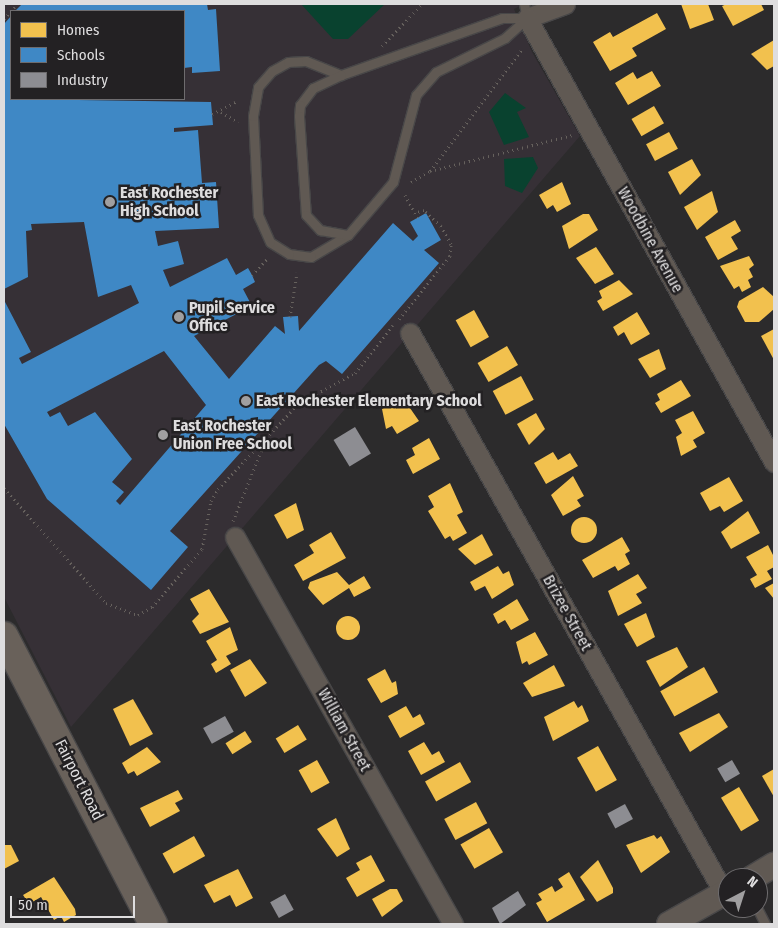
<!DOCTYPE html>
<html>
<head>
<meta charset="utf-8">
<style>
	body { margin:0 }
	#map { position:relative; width:778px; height:928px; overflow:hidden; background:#2c2b2c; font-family:"Fira Sans Condensed",sans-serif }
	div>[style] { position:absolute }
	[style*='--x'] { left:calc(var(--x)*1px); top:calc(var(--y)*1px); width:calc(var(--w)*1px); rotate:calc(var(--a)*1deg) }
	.built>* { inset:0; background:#363036 }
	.green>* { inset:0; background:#09422f }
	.homes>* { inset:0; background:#f2c14e; transform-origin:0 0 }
	.round { border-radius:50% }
	.schools>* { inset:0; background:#3f88c5 }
	.industry>* { inset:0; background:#8d8d92; transform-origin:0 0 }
	.path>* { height:3px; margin-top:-1.5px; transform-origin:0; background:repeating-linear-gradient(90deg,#66615d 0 1px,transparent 0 5px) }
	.roads { filter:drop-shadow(1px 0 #484748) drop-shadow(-1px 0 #484748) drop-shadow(0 1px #484748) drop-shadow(0 -1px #484748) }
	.service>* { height:9px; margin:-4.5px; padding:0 4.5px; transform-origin:4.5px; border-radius:4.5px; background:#605953 }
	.minor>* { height:19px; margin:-9.5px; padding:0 9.5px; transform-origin:9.5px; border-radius:9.5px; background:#605953 }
	.tertiary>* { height:24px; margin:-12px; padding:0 12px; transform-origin:12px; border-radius:12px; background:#605953 }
	.primary>* { height:28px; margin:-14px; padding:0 14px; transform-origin:14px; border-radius:14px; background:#69615a }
	.dots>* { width:14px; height:14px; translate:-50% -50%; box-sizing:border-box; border:2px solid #232123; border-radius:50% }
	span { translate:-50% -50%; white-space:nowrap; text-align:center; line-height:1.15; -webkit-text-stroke:5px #232123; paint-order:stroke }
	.poi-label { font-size:16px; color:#deddde; font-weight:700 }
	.left { translate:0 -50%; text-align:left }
	.street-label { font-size:16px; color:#deddde }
	.frame { position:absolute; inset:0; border:5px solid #deddde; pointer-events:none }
	.legend { position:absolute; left:10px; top:10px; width:175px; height:90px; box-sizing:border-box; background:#232123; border:1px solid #6e6c6e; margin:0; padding:6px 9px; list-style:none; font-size:15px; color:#deddde }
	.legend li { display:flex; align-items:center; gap:10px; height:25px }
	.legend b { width:25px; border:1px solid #6e6c6e }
	.north { position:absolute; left:718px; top:868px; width:50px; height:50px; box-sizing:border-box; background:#232123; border:1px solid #6e6c6e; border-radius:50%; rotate:40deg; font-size:14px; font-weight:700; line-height:20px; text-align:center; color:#deddde }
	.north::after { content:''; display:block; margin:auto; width:18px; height:22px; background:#a09fa0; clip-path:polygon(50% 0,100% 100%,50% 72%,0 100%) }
	.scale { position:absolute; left:10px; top:896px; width:125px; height:22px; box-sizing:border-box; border:2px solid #deddde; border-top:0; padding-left:6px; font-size:15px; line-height:18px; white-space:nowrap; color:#deddde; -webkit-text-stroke:4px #232123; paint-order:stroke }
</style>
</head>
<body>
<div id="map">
	<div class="built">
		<i style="clip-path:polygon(evenodd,4px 4px,524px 4px,514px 9px,532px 52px,580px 136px,71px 727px,4px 597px,4px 4px,11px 11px,184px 11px,184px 99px,11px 99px,11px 11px)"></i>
	</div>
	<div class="green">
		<i style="clip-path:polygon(301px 4px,385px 4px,348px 39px,333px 39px)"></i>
		<i style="clip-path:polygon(505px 93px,526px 108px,517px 112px,529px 137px,504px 145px,489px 112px)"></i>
		<i style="clip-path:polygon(533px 157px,538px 168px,522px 193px,505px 186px,504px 159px)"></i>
	</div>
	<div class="homes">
		<i style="clip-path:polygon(681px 4px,708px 4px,714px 20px,690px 29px)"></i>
		<i style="clip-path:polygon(727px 4px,761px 4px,764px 10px,733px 26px,722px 6px)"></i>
		<i style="clip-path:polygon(657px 13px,666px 29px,632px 48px,637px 56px,610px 71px,593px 42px,610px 32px,613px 37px)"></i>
		<i style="clip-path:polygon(774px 40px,774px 66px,767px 70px,751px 54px)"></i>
		<i style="clip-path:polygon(652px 71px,661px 86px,628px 105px,615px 83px,633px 72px,637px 79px)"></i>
		<i style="left:654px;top:106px;width:20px;height:26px;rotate:60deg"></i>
		<i style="left:669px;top:132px;width:19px;height:26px;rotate:62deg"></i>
		<i style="clip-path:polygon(692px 159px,701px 175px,680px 195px,668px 172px)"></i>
		<i style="clip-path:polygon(562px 182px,571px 204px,557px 212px,553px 205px,547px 209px,539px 195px)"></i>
		<i style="clip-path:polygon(712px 191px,718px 212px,697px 230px,684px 207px)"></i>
		<i style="clip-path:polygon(583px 214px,589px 214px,598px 230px,569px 249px,562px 226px)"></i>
		<i style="clip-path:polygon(735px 220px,741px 231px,731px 237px,738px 249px,718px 260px,705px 237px)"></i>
		<i style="clip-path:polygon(596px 247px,614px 274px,595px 284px,576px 258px)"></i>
		<i style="clip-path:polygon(749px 256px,754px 265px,749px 269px,753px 277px,748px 280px,751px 287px,742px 292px,739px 286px,734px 289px,720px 266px)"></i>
		<i style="clip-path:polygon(619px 280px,633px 294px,603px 311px,597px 301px,602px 298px,599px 291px)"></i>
		<i style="clip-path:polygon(763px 287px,774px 297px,774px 309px,759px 322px,745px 322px,737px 307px,739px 301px)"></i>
		<i style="left:474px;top:310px;width:31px;height:21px;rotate:61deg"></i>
		<i style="clip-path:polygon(637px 312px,650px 334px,631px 345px,624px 332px,618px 336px,613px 327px)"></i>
		<i style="clip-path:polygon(774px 329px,774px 360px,761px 336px)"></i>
		<i style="left:507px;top:346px;width:22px;height:34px;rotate:60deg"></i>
		<i style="clip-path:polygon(659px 349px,666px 369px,650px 378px,638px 359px)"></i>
		<i style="left:521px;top:376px;width:27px;height:32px;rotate:62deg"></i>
		<i style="clip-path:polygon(681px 380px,691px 396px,661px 413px,655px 403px,660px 400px,657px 394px)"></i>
		<i style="clip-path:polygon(403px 398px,419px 421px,397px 434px,392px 426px,386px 429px,382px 409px)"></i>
		<i style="clip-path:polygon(693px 411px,705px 433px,693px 440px,697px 447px,681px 456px,676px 437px,682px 433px,675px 420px)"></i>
		<i style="clip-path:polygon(536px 413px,545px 429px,529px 445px,517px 424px)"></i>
		<i style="clip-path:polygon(429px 438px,440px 459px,413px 474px,406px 460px,415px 455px,412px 448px)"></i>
		<i style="clip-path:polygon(553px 452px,558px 460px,570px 453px,578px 466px,546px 484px,534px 463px)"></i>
		<i style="clip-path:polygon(573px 476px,584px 496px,577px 500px,581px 506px,563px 516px,551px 495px)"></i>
		<i style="clip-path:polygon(729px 477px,743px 501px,724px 512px,720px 506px,710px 511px,700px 493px)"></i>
		<i style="clip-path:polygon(450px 483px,463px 512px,457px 515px,467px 533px,453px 541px,450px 536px,445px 539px,428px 511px,434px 507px,428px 496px)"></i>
		<i style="clip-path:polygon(296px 503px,304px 530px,287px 539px,274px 515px)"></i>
		<i style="clip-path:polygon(748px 511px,760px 533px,731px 549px,721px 532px)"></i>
		<i class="round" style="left:571px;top:517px;width:26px;height:26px"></i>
		<i style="clip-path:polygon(331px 532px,346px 558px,303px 581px,294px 565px,314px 553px,309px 545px)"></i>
		<i style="clip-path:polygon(482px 534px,493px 555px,475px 565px,458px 549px)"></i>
		<i style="clip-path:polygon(622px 537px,630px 551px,625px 554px,630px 564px,618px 571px,615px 566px,593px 578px,582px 560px)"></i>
		<i style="clip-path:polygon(768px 545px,774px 557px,774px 567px,767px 571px,772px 579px,755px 588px,750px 579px,757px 575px,746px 557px)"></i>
		<i style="clip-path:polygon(498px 566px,503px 574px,509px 571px,514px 585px,492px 599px,485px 586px,475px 591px,470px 582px)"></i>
		<i style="clip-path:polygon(337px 572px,349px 585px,364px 576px,371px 588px,354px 597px,349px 588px,323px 605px,308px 588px,310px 582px)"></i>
		<i style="clip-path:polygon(638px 574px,647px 588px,636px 594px,642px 603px,618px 616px,608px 591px)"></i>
		<i style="clip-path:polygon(774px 583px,774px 599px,765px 588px)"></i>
		<i style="clip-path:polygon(209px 589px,229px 622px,200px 634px,192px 621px,199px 614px,190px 599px)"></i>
		<i style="clip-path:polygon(517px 599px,529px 620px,511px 630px,505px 620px,498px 624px,493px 614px)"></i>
		<i style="clip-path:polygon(646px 613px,655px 637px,637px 647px,624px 624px)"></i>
		<i class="round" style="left:336px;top:616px;width:24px;height:24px"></i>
		<i style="clip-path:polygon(230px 627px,238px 650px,226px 656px,231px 664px,216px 673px,211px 664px,217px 660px,206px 641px)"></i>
		<i style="clip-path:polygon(535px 632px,548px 655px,529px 665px,527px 661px,522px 664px,516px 642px)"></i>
		<i style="clip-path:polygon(677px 647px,688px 667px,660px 687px,646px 661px)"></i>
		<i style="clip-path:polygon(250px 659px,267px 683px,245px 697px,230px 670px)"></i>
		<i style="clip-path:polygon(554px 665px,565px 686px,532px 697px,523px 683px)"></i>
		<i style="left:704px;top:667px;width:29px;height:50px;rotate:61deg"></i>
		<i style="clip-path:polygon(385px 669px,392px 683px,396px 681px,398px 694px,381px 703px,367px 679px)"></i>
		<i style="clip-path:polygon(133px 699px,153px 734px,130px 746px,113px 709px)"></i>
		<i style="clip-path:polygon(574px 701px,578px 708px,582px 705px,589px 721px,553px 741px,544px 717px)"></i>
		<i style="clip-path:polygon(406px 706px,413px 718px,420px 714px,425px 724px,400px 738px,388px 716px)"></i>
		<i style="clip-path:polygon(719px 713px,728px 727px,690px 752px,679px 733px)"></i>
		<i style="left:298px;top:725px;width:17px;height:26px;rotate:59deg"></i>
		<i style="left:245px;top:731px;width:13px;height:23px;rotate:58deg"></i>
		<i style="clip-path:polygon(424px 742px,432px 755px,439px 751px,445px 762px,421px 775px,408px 751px)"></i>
		<i style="left:598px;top:746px;width:39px;height:24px;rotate:61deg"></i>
		<i style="clip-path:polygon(147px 747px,161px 762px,137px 776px,134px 771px,128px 774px,122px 763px)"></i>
		<i style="left:317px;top:760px;width:26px;height:21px;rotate:61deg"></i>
		<i style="left:460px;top:762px;width:23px;height:40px;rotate:61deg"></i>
		<i style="clip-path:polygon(774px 769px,774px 797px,762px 776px)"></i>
		<i style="left:739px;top:787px;width:39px;height:21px;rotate:59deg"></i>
		<i style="clip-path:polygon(178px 790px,183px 799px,175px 803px,180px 811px,150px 827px,140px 808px)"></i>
		<i style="left:476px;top:802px;width:24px;height:36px;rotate:62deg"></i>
		<i style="clip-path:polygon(336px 818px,350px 849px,337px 857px,317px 829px)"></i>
		<i style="left:489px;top:828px;width:28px;height:33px;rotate:60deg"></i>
		<i style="clip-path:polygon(654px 835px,657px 839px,661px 836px,670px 852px,641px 873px,626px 845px)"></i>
		<i style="left:194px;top:836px;width:23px;height:36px;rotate:61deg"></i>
		<i style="clip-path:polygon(4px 845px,11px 845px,19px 861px,4px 869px)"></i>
		<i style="clip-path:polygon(371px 855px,385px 881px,357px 897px,346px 878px,360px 870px,356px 863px)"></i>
		<i style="clip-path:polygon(598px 860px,613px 888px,613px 893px,597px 902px,580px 877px)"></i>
		<i style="clip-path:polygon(238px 869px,253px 898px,236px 907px,230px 895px,214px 903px,204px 885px)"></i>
		<i style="clip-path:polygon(569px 872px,585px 900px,547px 922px,536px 903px,542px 900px,538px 894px,552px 886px,555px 892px,563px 887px,558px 879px)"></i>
		<i style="clip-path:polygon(54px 877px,75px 909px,76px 915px,64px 922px,61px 916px,54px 920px,41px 897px,29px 904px,23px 895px)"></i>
		<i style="clip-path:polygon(390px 889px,397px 889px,403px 901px,382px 917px,372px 899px)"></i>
	</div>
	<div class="schools">
		<i style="clip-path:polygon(22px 4px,207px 4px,208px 10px,216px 9px,220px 71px,192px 73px,192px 67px,184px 68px,184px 11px,15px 11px)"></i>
		<i style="clip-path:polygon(evenodd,11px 16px,11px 99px,211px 102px,213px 125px,174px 128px,174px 132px,198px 130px,202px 183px,216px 182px,219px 228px,155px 231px,158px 246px,178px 241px,184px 264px,163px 270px,170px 287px,227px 258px,236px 275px,248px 268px,252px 275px,255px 282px,243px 289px,252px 306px,194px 336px,229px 379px,275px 326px,285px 334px,283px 317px,298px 316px,299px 331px,393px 223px,413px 241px,418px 236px,410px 222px,426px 213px,441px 240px,424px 250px,439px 263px,342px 374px,326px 361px,319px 365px,170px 531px,188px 547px,151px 590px,47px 499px,4px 424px,4px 300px,31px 352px,19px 358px,22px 364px,139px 303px,131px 285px,98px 297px,84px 222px,31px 224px,32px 230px,26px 231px,28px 277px,4px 289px,4px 24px,11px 16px,164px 351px,206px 405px,120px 505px,116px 501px,124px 492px,112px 482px,132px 459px,95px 412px,68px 426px,60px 412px,50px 417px,47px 412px,164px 351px)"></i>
	</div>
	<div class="industry">
		<i style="left:355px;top:427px;width:31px;height:25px;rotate:59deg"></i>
		<i style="left:225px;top:716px;width:18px;height:25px;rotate:61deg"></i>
		<i style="left:732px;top:760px;width:16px;height:17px;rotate:60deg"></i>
		<i style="left:625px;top:804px;width:17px;height:20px;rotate:62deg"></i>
		<i style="clip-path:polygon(518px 891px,526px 905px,500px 924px,492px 908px)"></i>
		<i style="left:285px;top:894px;width:18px;height:17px;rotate:61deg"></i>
	</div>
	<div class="path">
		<i style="--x:4;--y:19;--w:20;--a:-49"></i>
		<i style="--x:382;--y:46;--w:58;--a:-46.4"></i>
		<i style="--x:221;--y:112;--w:20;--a:30"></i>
		<i style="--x:212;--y:114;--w:28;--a:-27"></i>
		<i style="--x:430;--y:171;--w:154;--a:-52.9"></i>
		<i style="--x:411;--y:182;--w:22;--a:-30"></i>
		<i style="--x:430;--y:171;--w:146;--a:-14.2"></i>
		<i style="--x:405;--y:195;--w:26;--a:61"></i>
		<i style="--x:252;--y:275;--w:22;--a:-47"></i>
		<i style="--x:290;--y:317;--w:45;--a:-81"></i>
		<i style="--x:399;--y:319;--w:81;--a:-51"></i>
		<i style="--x:450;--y:256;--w:12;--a:-85"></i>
		<i style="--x:451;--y:244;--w:21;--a:-119"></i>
		<i style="--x:441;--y:226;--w:23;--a:-137"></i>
		<i style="--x:424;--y:210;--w:9;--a:162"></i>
		<i style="--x:4;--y:488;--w:154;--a:48.4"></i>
		<i style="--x:106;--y:603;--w:34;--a:21"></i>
		<i style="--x:138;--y:615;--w:16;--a:-30"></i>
		<i style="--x:152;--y:607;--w:77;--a:-49.2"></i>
		<i style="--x:202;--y:549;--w:49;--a:-79.4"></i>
		<i style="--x:211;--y:501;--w:14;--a:-60"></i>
		<i style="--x:218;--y:489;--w:118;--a:-46.7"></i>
		<i style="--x:299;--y:403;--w:64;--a:-28.2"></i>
		<i style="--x:355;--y:373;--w:61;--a:-51.6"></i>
		<i style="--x:233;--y:521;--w:88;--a:-68.1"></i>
	</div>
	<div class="roads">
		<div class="service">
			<i style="--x:524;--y:4;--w:14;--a:78"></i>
			<i style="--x:502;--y:18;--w:25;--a:0"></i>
			<i style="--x:527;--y:18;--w:30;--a:138"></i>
			<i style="--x:505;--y:38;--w:77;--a:153.8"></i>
			<i style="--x:436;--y:72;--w:30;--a:131"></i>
			<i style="--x:416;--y:95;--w:90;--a:104.8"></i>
			<i style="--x:393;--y:182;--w:70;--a:130.3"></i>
			<i style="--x:348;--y:235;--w:43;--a:149.3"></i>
			<i style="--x:311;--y:257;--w:22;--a:-172"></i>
			<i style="--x:289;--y:254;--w:22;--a:-148"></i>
			<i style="--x:270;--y:242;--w:30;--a:-114"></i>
			<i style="--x:258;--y:215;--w:99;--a:-92.9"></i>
			<i style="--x:253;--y:116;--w:29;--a:-80"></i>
			<i style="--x:258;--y:87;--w:21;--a:-49"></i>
			<i style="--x:272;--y:71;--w:18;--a:-29"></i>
			<i style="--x:288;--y:62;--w:18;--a:-3"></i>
			<i style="--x:306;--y:61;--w:38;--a:22"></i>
			<i style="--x:341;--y:75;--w:171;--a:-19.5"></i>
			<i style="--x:341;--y:75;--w:31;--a:155"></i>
			<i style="--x:313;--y:88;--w:21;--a:127"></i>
			<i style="--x:300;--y:105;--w:11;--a:95"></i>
			<i style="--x:299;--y:116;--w:99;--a:86"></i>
			<i style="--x:306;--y:215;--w:21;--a:47"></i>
			<i style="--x:320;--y:230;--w:28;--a:10"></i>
			<i style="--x:757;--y:908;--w:18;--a:63"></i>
		</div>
		<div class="minor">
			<i style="--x:565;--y:4;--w:40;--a:159.8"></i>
			<i style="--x:527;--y:18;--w:508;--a:60.91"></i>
			<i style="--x:410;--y:333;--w:642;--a:60.72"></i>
			<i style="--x:235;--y:537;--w:444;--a:60.6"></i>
		</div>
		<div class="tertiary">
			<i style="--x:752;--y:878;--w:26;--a:-31"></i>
			<i style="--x:669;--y:924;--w:68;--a:-29.2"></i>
		</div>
		<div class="primary">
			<i style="--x:4;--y:636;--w:324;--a:62.6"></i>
		</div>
	</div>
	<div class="dots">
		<i style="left:110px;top:202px;background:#a09fa0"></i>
		<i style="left:179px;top:317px;background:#a09fa0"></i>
		<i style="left:246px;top:401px;background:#a09fa0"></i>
		<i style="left:163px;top:435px;background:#a09fa0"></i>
	</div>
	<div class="poi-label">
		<span class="left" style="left:120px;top:202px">East Rochester<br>High School</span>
		<span class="left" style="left:189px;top:317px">Pupil Service<br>Office</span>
		<span class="left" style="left:256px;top:401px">East Rochester Elementary School</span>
		<span class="left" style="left:173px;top:435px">East Rochester<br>Union Free School</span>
	</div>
	<div class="street-label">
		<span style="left:650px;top:240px;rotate:61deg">Woodbine Avenue</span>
		<span style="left:567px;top:613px;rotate:61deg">Brizee Street</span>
		<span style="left:344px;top:730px;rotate:61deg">William Street</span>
		<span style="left:79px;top:780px;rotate:63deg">Fairport Road</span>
	</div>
	<div class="frame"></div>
	<ul class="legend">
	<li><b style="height:14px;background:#f2c14e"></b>Homes</li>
	<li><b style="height:14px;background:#3f88c5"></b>Schools</li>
	<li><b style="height:14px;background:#8d8d92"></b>Industry</li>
	</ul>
	<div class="north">N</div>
	<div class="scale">50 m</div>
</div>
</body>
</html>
